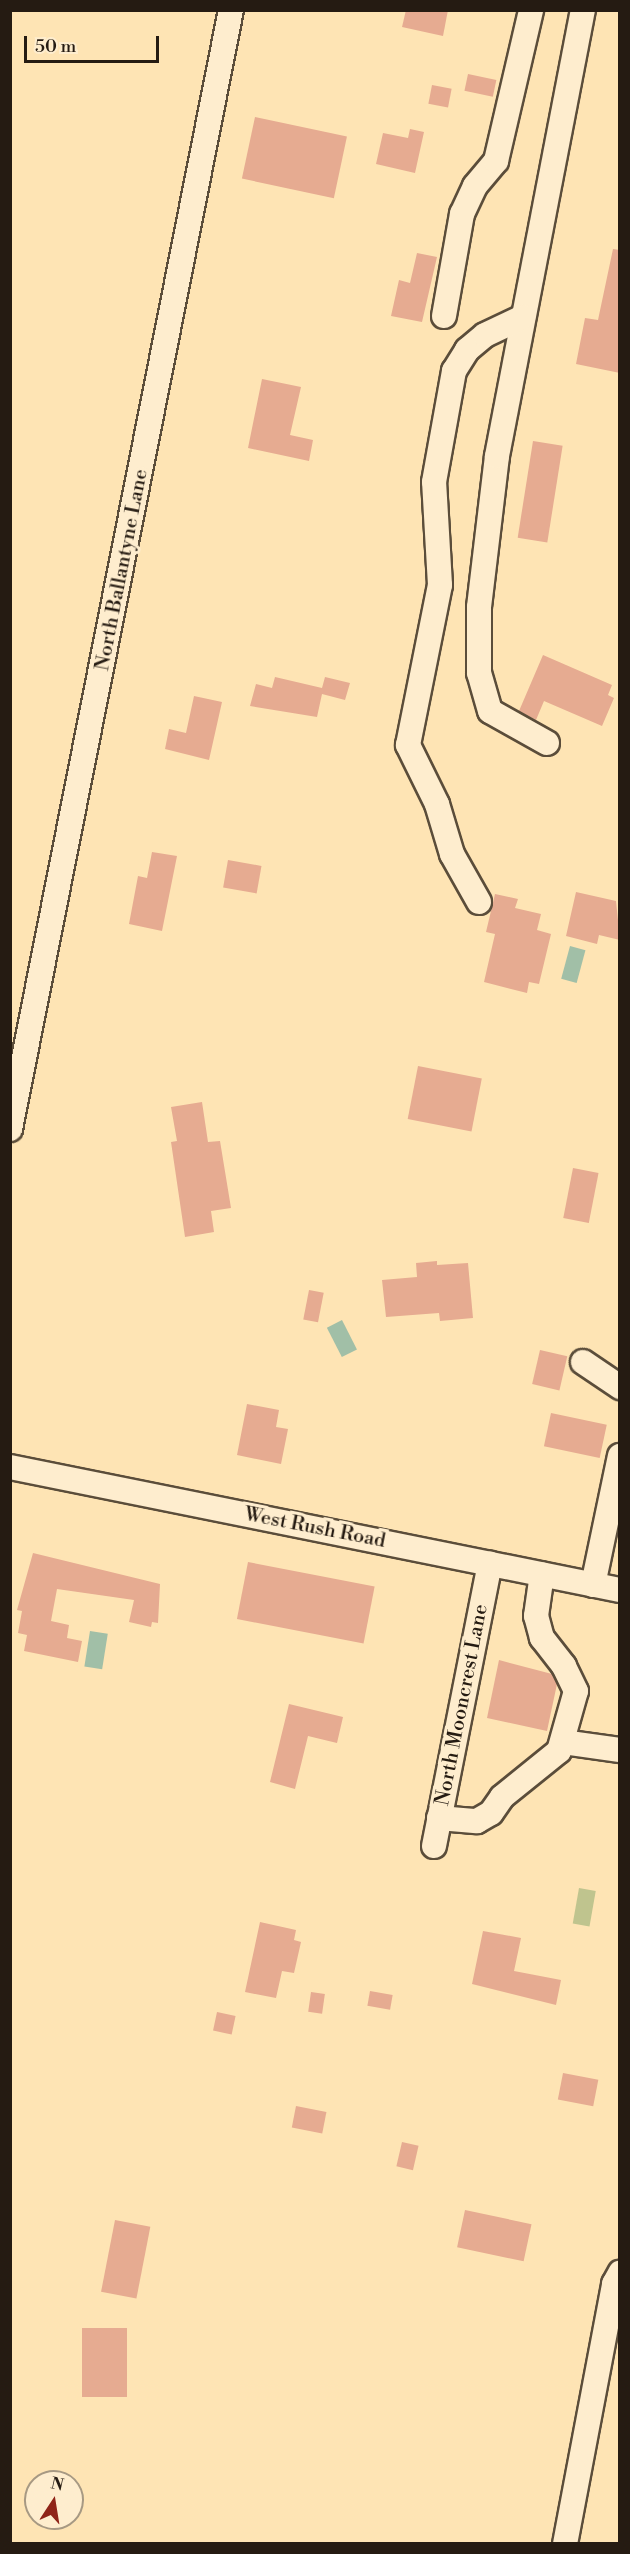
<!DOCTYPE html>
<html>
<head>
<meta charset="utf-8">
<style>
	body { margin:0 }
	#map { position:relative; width:630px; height:2554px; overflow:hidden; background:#fee4b4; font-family:"Libre Bodoni",serif }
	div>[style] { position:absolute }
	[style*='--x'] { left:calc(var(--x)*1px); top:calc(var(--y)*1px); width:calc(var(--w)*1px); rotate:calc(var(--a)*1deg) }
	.green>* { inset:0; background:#bfc48e; transform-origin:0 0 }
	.water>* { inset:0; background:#a1bfa7; transform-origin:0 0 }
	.building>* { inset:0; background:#e6ab91; transform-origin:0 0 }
	.roads { filter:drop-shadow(2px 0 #5b4d3a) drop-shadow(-2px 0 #5b4d3a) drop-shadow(0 2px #5b4d3a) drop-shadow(0 -2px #5b4d3a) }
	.minor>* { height:24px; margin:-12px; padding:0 12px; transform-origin:12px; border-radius:12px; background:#feedce }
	span { translate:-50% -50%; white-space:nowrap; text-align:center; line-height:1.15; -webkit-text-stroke:6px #feedce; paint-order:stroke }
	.street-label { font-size:20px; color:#251b12 }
	.frame { position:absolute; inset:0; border:12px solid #251b12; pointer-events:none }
	.north { position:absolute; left:24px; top:2470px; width:60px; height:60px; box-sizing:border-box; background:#feedce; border:2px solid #a79983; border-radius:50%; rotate:12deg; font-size:16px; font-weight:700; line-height:24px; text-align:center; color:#251b12 }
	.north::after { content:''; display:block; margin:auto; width:21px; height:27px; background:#8f2418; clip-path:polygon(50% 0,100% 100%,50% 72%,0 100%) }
	.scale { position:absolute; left:24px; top:36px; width:135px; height:27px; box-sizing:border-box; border:3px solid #251b12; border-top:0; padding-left:8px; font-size:18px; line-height:21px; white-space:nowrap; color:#251b12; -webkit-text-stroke:4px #feedce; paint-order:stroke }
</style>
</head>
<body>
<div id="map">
	<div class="green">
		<i style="left:579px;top:1888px;width:17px;height:36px;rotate:10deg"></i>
	</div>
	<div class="water">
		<i style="left:570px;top:946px;width:16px;height:34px;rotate:15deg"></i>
		<i style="left:342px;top:1320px;width:33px;height:17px;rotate:63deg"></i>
		<i style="left:90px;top:1631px;width:18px;height:36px;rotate:9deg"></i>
	</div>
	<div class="building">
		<i style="clip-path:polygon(406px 10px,448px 10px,443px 36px,402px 27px)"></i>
		<i style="left:468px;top:74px;width:29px;height:17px;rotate:12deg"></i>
		<i style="left:432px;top:85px;width:20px;height:19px;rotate:11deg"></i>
		<i style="left:255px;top:117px;width:94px;height:63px;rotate:12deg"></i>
		<i style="clip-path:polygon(410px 129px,424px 132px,415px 173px,376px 164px,383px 133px,408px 138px)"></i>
		<i style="clip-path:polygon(613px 249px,620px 250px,620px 373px,576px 364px,585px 318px,598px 320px)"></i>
		<i style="clip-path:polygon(417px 253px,437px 257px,422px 322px,391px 316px,399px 280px,410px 283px)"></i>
		<i style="clip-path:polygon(262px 379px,301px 387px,290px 435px,313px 440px,309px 461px,248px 448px)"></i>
		<i style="left:533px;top:441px;width:30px;height:98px;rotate:9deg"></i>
		<i style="clip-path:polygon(543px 655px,612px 685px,608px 695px,614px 698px,602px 726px,544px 701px,536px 720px,519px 711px)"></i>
		<i style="clip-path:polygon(275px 677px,322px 688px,325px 677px,350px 683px,345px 700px,322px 694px,317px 717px,250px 706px,256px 684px,272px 688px)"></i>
		<i style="clip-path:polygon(194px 696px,222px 702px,209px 760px,165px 749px,169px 729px,186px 733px)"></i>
		<i style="clip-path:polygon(152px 852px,177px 856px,162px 931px,129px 924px,138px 876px,147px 878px)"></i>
		<i style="left:228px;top:860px;width:34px;height:28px;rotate:10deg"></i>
		<i style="clip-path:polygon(576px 892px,616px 901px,620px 940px,599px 935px,597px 944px,566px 936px)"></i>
		<i style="clip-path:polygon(495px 894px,518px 899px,515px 908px,541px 914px,537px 930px,551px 934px,539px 984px,529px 982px,527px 993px,484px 982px,495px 934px,486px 932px)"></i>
		<i style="left:418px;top:1066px;width:65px;height:54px;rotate:11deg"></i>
		<i style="clip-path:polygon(202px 1102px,208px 1142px,220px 1141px,231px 1208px,211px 1211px,214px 1232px,185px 1237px,171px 1142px,177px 1141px,171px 1107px)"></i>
		<i style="left:573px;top:1168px;width:26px;height:51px;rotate:11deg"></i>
		<i style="clip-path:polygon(437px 1261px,437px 1265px,468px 1263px,473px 1318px,440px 1321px,439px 1313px,386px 1317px,382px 1280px,417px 1277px,416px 1263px)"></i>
		<i style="left:309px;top:1290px;width:15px;height:30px;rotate:11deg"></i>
		<i style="left:540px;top:1350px;width:28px;height:35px;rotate:13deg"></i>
		<i style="clip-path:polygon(247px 1404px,279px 1410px,276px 1427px,288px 1429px,281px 1464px,237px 1455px)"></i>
		<i style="left:551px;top:1413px;width:57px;height:34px;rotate:12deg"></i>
		<i style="clip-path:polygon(33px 1553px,160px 1584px,158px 1623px,152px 1622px,151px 1627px,129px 1622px,134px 1600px,57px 1589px,51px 1621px,69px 1625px,67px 1638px,82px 1641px,78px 1662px,24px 1651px,27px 1635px,18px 1633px,22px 1611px,17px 1610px)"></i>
		<i style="left:248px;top:1562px;width:129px;height:58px;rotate:11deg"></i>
		<i style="clip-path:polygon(499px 1660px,552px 1674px,557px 1684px,547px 1731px,487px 1718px)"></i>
		<i style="clip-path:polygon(289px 1704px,343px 1717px,337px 1743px,308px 1736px,295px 1789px,270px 1782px)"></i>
		<i style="clip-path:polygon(260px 1922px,296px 1930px,294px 1940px,301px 1942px,294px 1973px,282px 1971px,276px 1998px,245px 1992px)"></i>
		<i style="clip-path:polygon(483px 1931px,521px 1938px,514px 1971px,561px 1980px,556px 2005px,472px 1984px)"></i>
		<i style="left:370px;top:1991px;width:23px;height:15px;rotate:10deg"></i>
		<i style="left:311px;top:1992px;width:14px;height:20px;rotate:8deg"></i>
		<i style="left:217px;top:2012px;width:19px;height:19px;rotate:12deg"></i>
		<i style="left:563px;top:2073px;width:36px;height:27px;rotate:11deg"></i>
		<i style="left:296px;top:2106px;width:31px;height:22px;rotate:11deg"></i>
		<i style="left:402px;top:2142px;width:17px;height:25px;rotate:13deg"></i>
		<i style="left:465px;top:2210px;width:68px;height:38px;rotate:12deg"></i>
		<i style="left:115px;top:2220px;width:36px;height:73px;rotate:11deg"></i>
		<i style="left:82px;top:2328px;width:45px;height:69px"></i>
	</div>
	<div class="roads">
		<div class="minor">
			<i style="--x:444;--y:316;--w:104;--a:-80"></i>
			<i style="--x:462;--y:214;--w:31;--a:-65"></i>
			<i style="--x:475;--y:186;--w:33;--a:-50"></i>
			<i style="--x:496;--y:161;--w:155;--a:-76.9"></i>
			<i style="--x:547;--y:743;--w:65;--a:-150.7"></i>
			<i style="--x:490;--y:711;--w:40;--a:-106"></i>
			<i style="--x:479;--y:673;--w:66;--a:-90"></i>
			<i style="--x:479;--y:607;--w:152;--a:-83.2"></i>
			<i style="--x:497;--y:456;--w:454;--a:-79.1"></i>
			<i style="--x:479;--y:902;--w:55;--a:-119.4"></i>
			<i style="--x:452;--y:854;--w:52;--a:-106.7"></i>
			<i style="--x:437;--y:804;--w:66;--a:-116.2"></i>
			<i style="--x:408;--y:745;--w:163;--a:-78.7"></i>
			<i style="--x:440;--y:585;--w:103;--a:-93.3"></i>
			<i style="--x:434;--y:482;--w:113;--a:-79.8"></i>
			<i style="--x:454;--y:371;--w:25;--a:-58"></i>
			<i style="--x:467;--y:350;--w:23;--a:-40"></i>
			<i style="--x:485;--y:335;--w:42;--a:-25.3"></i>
			<i style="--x:10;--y:1129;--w:1141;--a:-78.83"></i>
			<i style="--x:583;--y:1362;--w:45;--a:34"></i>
			<i style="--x:10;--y:1467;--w:622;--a:11.4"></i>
			<i style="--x:593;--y:1585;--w:132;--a:-78.2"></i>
			<i style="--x:563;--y:1742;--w:58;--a:8"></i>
			<i style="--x:439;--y:1818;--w:38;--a:5"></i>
			<i style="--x:477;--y:1821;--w:16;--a:-30"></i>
			<i style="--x:491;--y:1813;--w:19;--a:-55"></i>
			<i style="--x:502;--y:1797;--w:73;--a:-38.9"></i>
			<i style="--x:559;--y:1751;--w:62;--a:-74.2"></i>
			<i style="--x:576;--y:1691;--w:28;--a:-116"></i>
			<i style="--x:564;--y:1666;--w:36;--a:-128"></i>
			<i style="--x:542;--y:1638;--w:23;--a:-105"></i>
			<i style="--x:536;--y:1616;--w:42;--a:-81.9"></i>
			<i style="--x:434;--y:1846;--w:288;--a:-78.8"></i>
			<i style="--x:565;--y:2544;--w:265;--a:-79.3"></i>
			<i style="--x:614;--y:2284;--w:13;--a:-61"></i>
		</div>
	</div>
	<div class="street-label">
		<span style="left:122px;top:570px;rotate:-79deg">North Ballantyne Lane</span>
		<span style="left:315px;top:1528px;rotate:11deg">West Rush Road</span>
		<span style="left:462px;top:1705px;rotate:-79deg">North Mooncrest Lane</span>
	</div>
	<div class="frame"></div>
	<div class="north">N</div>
	<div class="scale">50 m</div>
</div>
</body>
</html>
